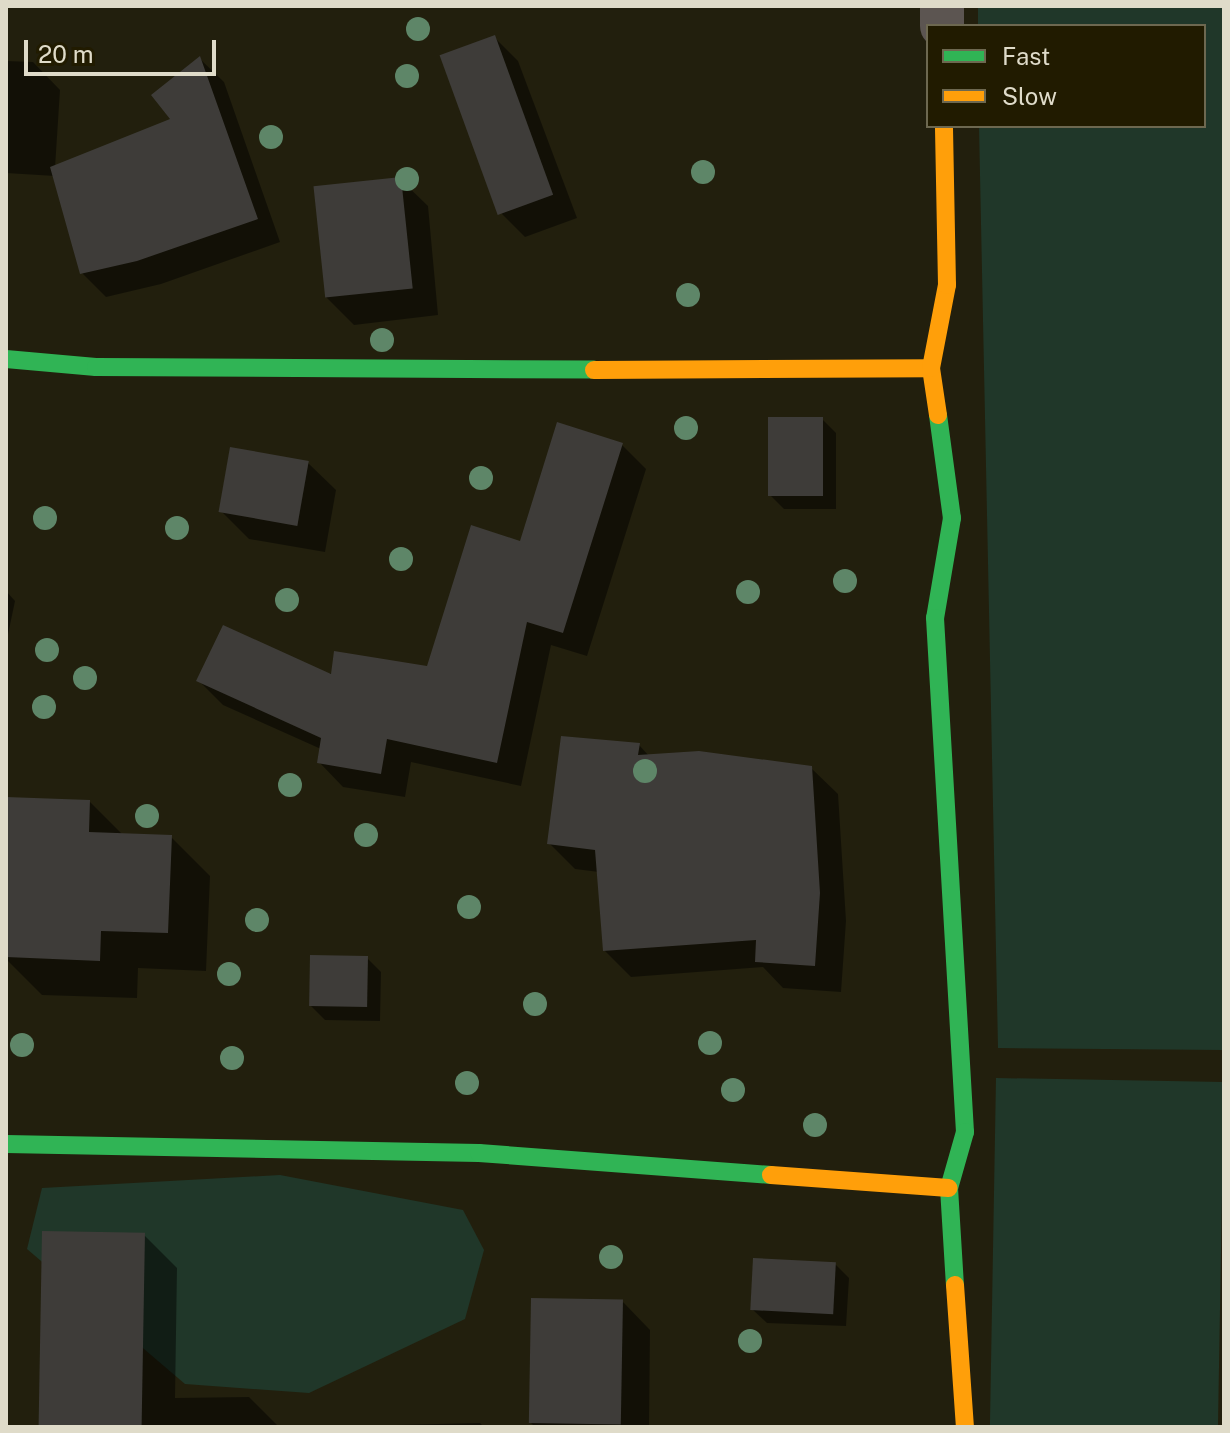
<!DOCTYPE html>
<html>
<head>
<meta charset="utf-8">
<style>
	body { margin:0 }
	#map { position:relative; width:1230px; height:1433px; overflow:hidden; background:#221f0d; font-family:"Public Sans",sans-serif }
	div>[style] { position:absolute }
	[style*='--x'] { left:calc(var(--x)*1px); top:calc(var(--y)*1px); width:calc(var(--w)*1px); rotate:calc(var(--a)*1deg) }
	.green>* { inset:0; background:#203729; transform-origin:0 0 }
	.shadow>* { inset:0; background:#0007 }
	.building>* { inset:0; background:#3e3c39; transform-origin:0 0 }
	.street>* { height:44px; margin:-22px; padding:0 22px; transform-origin:22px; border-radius:22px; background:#5c5551 }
	.fast>* { height:18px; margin:-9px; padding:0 9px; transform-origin:9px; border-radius:9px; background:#30b455 }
	.slow>* { height:18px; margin:-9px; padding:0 9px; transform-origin:9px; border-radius:9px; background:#ff9f0a }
	.trees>* { width:24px; height:24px; margin:-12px; border-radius:50%; background:#5e8668 }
	span { translate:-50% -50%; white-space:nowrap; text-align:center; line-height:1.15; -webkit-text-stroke:6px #211b00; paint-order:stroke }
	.frame { position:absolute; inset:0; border:8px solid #dfdbc9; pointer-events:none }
	.legend { position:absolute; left:926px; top:24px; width:280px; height:104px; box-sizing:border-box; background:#211b00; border:2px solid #6d6850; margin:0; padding:10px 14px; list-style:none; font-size:24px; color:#dfdbc9 }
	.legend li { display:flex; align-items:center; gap:16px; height:40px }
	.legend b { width:40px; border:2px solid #6d6850 }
	.scale { position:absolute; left:24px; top:40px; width:192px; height:36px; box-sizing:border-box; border:4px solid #dfdbc9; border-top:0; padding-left:10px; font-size:24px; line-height:28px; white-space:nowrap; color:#dfdbc9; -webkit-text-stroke:6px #211b00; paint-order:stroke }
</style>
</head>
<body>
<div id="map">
	<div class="green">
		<i style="clip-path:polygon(978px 6px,1224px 6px,1224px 1050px,998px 1048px,979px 126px,1204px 126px,1204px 26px,978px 26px)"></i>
		<i style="left:996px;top:1078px;width:228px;height:349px;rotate:1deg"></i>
		<i style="clip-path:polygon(280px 1175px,463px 1210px,484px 1250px,465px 1319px,309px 1393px,185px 1384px,27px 1249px,42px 1188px)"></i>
	</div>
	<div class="shadow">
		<i style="clip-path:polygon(494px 37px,518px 61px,577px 218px,525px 237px,501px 213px)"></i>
		<i style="clip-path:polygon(200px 59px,224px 82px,280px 242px,161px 284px,106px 297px,82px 273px,55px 176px,6px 173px,6px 61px,33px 62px,60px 90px,55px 168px,173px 119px)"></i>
		<i style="clip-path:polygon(400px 179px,428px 206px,438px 315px,354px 325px,326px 297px)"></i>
		<i style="clip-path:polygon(822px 419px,836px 433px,836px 509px,784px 509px,770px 495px)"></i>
		<i style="clip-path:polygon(622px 445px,646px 469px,587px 656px,551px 645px,521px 786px,411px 762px,405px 797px,343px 787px,319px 762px,321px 749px,223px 705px,199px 681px,428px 668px,521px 543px)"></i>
		<i style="clip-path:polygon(308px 463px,336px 490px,325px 552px,249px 539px,221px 511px)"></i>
		<i style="clip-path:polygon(6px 591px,15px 601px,6px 644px)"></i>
		<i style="clip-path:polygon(639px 745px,649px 756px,811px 768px,838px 794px,846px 921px,841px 992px,783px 988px,763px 967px,631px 977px,605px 951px,599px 872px,575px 869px,549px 843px)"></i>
		<i style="clip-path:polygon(90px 802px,123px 835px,171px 837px,210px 876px,206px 971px,138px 968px,137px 998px,42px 995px,6px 959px,6px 874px)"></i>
		<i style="clip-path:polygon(367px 958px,381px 972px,380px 1021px,325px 1020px,311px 1006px)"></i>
		<i style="clip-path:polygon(144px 1235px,177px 1268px,175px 1398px,249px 1397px,279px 1427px,41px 1427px)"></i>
		<i style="clip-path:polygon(835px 1264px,849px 1278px,846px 1326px,767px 1323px,752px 1309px)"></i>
		<i style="clip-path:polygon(623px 1302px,650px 1330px,649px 1427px,535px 1427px,530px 1422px)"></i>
		<i style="clip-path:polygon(480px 1423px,484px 1427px,355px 1426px)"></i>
	</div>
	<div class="building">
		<i style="left:495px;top:35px;width:170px;height:59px;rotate:70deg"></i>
		<i style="clip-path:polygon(200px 56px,258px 219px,137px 261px,80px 274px,50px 167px,170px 119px,151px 95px)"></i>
		<i style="left:401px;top:177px;width:112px;height:88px;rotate:84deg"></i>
		<i style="left:768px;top:417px;width:55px;height:79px"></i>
		<i style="clip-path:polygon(557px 422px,623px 443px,563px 633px,527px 622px,497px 763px,387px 739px,381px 774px,317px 763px,321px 738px,196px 681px,223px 625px,331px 674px,334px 651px,427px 666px,471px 525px,520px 541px)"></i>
		<i style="left:230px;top:447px;width:80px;height:66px;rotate:10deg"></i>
		<i style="clip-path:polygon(561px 736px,640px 743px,638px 755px,699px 751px,812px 766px,820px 893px,815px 966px,755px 962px,756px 940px,603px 951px,595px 850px,547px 844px)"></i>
		<i style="clip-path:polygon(6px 797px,90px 800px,89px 832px,172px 835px,168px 933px,101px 931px,100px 961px,6px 957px)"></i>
		<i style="left:310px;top:955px;width:58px;height:51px;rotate:1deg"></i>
		<i style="left:42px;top:1231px;width:103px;height:196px;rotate:1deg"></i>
		<i style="left:753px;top:1258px;width:83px;height:52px;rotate:3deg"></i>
		<i style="left:531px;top:1298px;width:92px;height:125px;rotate:1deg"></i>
	</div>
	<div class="street">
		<i style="--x:942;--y:6;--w:20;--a:90"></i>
	</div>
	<div class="fast">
		<i style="--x:6;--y:359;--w:90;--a:5.1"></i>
		<i style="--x:96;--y:367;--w:498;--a:0.3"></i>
		<i style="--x:938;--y:415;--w:104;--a:82.3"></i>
		<i style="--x:952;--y:518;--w:101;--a:99.6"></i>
		<i style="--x:935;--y:618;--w:515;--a:86.66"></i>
		<i style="--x:965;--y:1132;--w:58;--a:105.9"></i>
		<i style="--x:949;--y:1188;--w:97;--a:86.5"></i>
		<i style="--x:6;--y:1144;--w:473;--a:1.1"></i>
		<i style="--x:479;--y:1153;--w:293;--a:4.3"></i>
	</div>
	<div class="slow">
		<i style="--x:594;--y:370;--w:337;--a:-0.3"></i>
		<i style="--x:938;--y:415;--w:48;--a:-98.5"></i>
		<i style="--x:931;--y:368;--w:85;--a:-79.1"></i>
		<i style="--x:947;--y:285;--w:159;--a:-91.1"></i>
		<i style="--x:771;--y:1175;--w:178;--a:4.2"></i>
		<i style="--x:955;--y:1285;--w:142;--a:86"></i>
	</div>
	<div class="trees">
		<i style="left:418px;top:29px"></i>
		<i style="left:407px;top:76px"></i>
		<i style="left:271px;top:137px"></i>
		<i style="left:703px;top:172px"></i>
		<i style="left:407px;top:179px"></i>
		<i style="left:688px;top:295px"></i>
		<i style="left:382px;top:340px"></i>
		<i style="left:686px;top:428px"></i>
		<i style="left:481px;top:478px"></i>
		<i style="left:45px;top:518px"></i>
		<i style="left:177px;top:528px"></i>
		<i style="left:401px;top:559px"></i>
		<i style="left:845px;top:581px"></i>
		<i style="left:748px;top:592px"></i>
		<i style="left:287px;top:600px"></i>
		<i style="left:47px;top:650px"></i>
		<i style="left:85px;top:678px"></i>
		<i style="left:44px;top:707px"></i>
		<i style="left:645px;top:771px"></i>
		<i style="left:290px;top:785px"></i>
		<i style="left:147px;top:816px"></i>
		<i style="left:366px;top:835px"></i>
		<i style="left:469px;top:907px"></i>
		<i style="left:257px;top:920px"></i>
		<i style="left:229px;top:974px"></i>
		<i style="left:535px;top:1004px"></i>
		<i style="left:710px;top:1043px"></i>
		<i style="left:22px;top:1045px"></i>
		<i style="left:232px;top:1058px"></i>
		<i style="left:467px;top:1083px"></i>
		<i style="left:733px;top:1090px"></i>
		<i style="left:815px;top:1125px"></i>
		<i style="left:611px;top:1257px"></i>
		<i style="left:750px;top:1341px"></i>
	</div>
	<div class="frame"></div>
	<ul class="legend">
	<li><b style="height:10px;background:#30b455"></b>Fast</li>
	<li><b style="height:10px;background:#ff9f0a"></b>Slow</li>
	</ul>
	<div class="scale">20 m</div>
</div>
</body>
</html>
